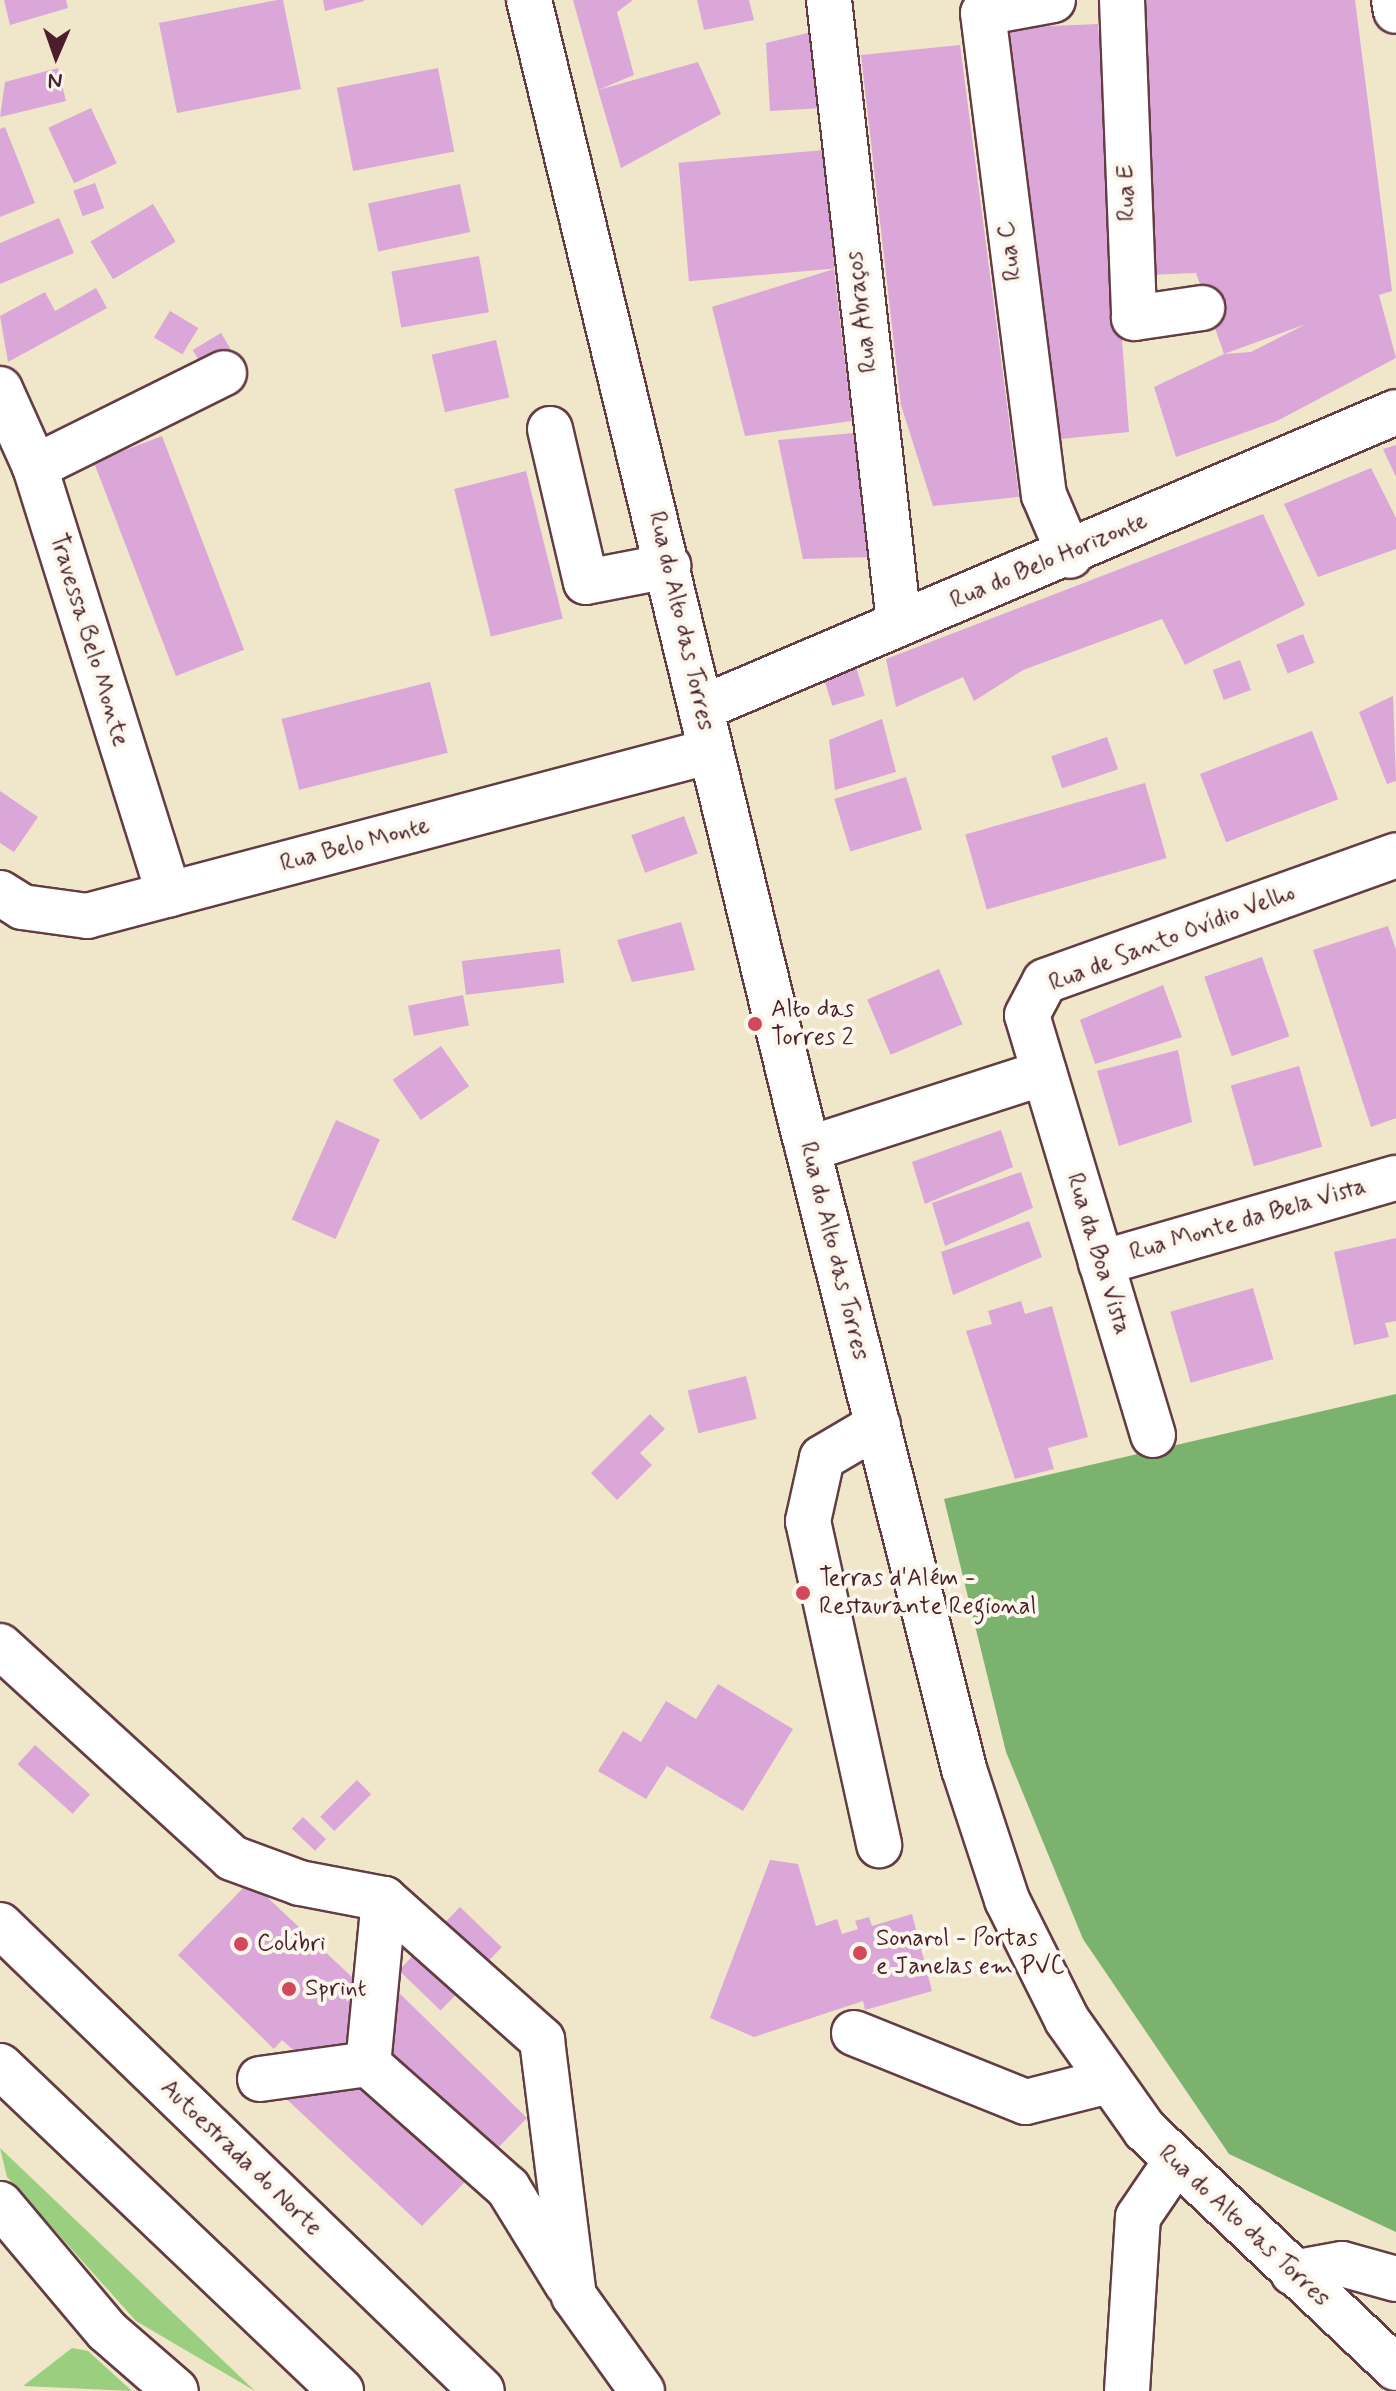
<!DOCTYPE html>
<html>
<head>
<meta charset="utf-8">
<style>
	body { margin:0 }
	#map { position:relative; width:1396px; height:2391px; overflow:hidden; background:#f0e6ca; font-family:Mynerve,sans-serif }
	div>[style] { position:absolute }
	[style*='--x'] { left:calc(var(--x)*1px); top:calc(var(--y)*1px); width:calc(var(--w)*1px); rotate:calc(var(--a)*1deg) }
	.green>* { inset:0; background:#9acf80 }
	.forest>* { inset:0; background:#7bb26e }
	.building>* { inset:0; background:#daa7d8; transform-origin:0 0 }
	.roads { filter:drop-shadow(2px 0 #633d43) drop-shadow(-2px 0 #633d43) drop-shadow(0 2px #633d43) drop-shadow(0 -2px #633d43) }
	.minor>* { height:44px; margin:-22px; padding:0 22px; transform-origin:22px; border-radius:22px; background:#fff }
	.major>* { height:44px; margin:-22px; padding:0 22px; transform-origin:22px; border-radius:22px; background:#fff }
	.highway>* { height:44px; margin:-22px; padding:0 22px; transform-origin:22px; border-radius:22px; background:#fff }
	.dots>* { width:22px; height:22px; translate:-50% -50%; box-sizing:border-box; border:4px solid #fbf7ec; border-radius:50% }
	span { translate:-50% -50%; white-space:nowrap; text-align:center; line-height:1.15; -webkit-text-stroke:8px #fbf7ec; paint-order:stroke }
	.street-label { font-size:24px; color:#4a1f2b }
	.poi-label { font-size:24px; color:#4a1f2b }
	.left { translate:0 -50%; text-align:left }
	.north { position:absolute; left:16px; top:16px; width:80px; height:80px; -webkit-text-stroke:6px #fbf7ec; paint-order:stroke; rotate:182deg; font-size:22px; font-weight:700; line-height:32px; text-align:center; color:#4a1f2b }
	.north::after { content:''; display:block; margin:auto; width:28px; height:36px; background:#4a1f2b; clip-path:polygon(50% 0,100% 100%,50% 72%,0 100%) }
</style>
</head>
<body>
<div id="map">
	<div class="green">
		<i style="clip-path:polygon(0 2148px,255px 2391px,136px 2321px,7px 2177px)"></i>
		<i style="clip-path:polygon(72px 2348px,88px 2351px,132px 2391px,23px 2386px)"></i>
	</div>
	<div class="forest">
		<i style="clip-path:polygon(1396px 1394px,1396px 2232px,1229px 2154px,1083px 1939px,1006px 1752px,944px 1499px)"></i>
	</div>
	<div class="building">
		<i style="clip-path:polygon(4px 0,66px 0,68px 8px,10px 25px)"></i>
		<i style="clip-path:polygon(277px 0,283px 0,301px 89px,177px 113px,159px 23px)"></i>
		<i style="clip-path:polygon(323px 0,364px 0,364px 1px,325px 11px)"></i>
		<i style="clip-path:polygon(573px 0,633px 0,617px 12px,634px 75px,598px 90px)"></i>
		<i style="clip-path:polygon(697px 0,749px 0,754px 20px,704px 30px)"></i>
		<i style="clip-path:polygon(evenodd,1133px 0,1355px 0,1392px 291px,1379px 295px,1396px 358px,1277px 421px,1176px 457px,1154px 387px,1224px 354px,1196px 273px,1147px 275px,1133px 0,1306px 324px,1251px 352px,1224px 354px,1306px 324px)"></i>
		<i style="clip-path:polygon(1098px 24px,1129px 432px,1051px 440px,1007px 28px)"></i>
		<i style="clip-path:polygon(812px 32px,823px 108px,770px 111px,766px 43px)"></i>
		<i style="clip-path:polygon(960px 45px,1019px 497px,933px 506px,901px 405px,861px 55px)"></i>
		<i style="clip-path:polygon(698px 62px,721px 114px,621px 168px,598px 90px)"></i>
		<i style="clip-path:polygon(58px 68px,66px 101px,0 117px,5px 82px)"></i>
		<i style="left:438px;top:68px;width:85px;height:103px;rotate:79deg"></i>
		<i style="left:91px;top:108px;width:61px;height:47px;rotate:65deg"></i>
		<i style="clip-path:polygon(5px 127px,35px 203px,0 217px,0 129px)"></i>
		<i style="left:824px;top:150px;width:119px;height:146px;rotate:85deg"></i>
		<i style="left:95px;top:183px;width:27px;height:23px;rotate:70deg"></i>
		<i style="left:460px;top:184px;width:49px;height:94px;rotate:78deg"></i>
		<i style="left:153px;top:204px;width:44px;height:73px;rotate:59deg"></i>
		<i style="clip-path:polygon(59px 218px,74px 253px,0 284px,0 243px)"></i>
		<i style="left:479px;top:256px;width:57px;height:89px;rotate:80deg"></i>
		<i style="clip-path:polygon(834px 269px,852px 421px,745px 436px,712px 307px)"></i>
		<i style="clip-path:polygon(96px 288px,107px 308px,8px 362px,0 316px,45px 292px,55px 311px)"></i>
		<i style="left:170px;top:311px;width:33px;height:31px;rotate:31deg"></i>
		<i style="left:221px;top:333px;width:21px;height:33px;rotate:59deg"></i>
		<i style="left:496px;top:340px;width:59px;height:66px;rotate:77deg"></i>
		<i style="clip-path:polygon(854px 433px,870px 557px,803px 559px,778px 440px)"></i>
		<i style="left:162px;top:436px;width:229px;height:73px;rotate:69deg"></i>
		<i style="clip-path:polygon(1396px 445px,1396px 477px,1383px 449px)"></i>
		<i style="clip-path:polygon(1371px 468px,1396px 518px,1396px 549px,1318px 577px,1284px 504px)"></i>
		<i style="left:526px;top:471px;width:152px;height:74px;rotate:76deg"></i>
		<i style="clip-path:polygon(1263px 514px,1305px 605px,1185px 665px,1162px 619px,1023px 670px,974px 701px,963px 677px,896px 707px,886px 659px)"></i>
		<i style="left:1303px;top:634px;width:31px;height:29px;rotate:68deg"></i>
		<i style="left:1240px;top:660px;width:32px;height:29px;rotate:70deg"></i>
		<i style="left:856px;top:667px;width:30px;height:34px;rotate:73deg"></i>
		<i style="left:430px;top:682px;width:73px;height:153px;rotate:76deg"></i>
		<i style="clip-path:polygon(1393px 696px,1396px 781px,1387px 784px,1359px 712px)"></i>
		<i style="clip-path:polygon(882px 719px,896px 772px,835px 790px,829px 740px)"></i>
		<i style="left:1312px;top:731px;width:73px;height:120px;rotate:69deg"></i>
		<i style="left:1107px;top:737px;width:34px;height:59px;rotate:71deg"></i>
		<i style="left:906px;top:777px;width:55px;height:75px;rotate:73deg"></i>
		<i style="left:1145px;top:783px;width:78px;height:187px;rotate:74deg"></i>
		<i style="clip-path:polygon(0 791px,38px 817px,14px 852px,0 843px)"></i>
		<i style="left:684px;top:816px;width:40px;height:56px;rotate:70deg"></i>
		<i style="clip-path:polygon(681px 922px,695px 970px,632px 982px,617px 940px)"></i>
		<i style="clip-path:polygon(1388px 926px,1396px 950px,1396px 1118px,1371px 1127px,1313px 950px)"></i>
		<i style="left:560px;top:949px;width:34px;height:99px;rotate:83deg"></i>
		<i style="left:1262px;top:957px;width:84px;height:61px;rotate:71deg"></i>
		<i style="left:939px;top:969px;width:60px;height:78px;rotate:67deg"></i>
		<i style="clip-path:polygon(1163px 985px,1182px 1037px,1095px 1064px,1080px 1020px)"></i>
		<i style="left:463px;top:995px;width:31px;height:56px;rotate:79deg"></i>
		<i style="left:441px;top:1046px;width:49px;height:59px;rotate:55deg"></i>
		<i style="clip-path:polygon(1178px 1050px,1192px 1122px,1119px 1146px,1097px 1071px)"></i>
		<i style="left:1299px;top:1066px;width:84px;height:71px;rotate:74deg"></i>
		<i style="left:336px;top:1120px;width:48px;height:109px;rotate:24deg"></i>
		<i style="clip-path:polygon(1001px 1130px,1013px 1167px,925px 1204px,912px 1162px)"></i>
		<i style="clip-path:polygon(1021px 1172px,1033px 1208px,945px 1246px,932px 1203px)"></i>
		<i style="clip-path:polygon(1029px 1221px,1042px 1257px,953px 1295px,941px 1252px)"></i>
		<i style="clip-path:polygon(1396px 1238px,1396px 1321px,1385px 1323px,1389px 1337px,1354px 1345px,1334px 1252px)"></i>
		<i style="left:1253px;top:1288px;width:74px;height:86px;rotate:74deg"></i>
		<i style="clip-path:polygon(1021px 1301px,1025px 1314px,1052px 1306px,1088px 1437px,1048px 1448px,1054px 1469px,1015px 1479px,966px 1331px,992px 1324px,988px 1311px)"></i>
		<i style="left:746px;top:1376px;width:44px;height:60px;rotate:76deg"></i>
		<i style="clip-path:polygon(650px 1414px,665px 1429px,640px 1453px,652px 1465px,617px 1500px,591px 1473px)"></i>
		<i style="clip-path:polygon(718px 1684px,793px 1729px,743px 1811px,667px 1766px,646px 1799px,598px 1771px,623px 1731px,641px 1742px,666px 1701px,696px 1719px)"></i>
		<i style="left:35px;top:1745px;width:74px;height:26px;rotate:42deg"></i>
		<i style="left:357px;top:1780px;width:20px;height:52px;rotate:45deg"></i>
		<i style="left:303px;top:1817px;width:32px;height:16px;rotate:44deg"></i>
		<i style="clip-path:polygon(770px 1860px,798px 1864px,816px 1926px,837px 1919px,842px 1934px,858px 1929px,855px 1921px,869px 1917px,872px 1926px,912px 1914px,932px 1991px,865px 2010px,863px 2001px,754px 2037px,710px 2018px)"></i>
		<i style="clip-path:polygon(250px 1881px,372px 1996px,387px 1981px,527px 2118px,422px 2226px,281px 2094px,309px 2064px,282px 2040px,274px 2049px,178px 1955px)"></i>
		<i style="left:460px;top:1907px;width:58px;height:88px;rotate:44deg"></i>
	</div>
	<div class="roads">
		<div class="minor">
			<i style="--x:829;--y:0;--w:627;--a:83.59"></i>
			<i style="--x:1053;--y:0;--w:71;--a:169.5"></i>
			<i style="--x:983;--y:13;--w:486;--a:82.8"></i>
			<i style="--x:1044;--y:495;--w:66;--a:66.9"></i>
			<i style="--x:1122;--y:0;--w:318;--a:87.8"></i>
			<i style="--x:1134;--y:318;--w:69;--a:-8.4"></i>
			<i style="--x:1394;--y:0;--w:11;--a:80"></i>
			<i style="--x:0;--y:389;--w:85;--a:65.8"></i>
			<i style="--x:35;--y:467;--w:448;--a:72.6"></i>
			<i style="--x:550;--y:429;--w:157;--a:76.8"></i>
			<i style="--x:586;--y:582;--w:84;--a:-11"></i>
			<i style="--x:35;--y:467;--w:211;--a:-26.4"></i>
			<i style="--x:702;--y:708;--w:754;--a:-23.1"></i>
			<i style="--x:0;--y:893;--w:26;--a:32"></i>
			<i style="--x:22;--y:907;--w:66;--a:7.9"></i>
			<i style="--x:87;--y:916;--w:645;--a:-14.81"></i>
			<i style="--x:808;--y:1149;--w:248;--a:-17.9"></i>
			<i style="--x:1101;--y:1263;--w:307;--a:-16.1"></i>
			<i style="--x:878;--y:1425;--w:65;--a:149.5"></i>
			<i style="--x:822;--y:1458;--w:65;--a:102.5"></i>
			<i style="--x:808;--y:1521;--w:332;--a:77.6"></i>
			<i style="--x:1153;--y:1435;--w:438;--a:-106.7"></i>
			<i style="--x:1027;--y:1015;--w:38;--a:-62"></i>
			<i style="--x:1045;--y:981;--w:373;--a:-19.7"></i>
			<i style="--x:0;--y:1646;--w:314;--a:42.4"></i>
			<i style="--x:232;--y:1858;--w:72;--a:20.2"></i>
			<i style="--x:300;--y:1883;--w:86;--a:10.8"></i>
			<i style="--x:384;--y:1899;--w:212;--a:41.7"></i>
			<i style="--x:542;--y:2040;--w:258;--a:82.9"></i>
			<i style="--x:384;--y:1899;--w:166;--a:95.5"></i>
			<i style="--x:368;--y:2064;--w:187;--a:41.5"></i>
			<i style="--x:508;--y:2188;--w:113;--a:58.4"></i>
			<i style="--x:854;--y:2033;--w:185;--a:21.9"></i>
			<i style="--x:1026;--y:2102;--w:86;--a:-14.2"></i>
			<i style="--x:260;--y:2079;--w:109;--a:-7.9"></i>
			<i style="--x:0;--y:2204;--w:166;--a:49.9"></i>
			<i style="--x:1293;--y:2273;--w:50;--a:-10.4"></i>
			<i style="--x:1342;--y:2264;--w:56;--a:15.5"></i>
			<i style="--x:1127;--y:2391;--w:174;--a:-86.4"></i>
			<i style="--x:1138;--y:2217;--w:64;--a:-55.8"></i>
		</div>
		<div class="major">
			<i style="--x:529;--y:0;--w:1134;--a:76.38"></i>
			<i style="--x:796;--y:1102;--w:688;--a:75.86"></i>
			<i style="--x:964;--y:1769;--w:138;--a:71.8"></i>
			<i style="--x:1007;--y:1900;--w:134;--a:63.4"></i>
			<i style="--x:1067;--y:2020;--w:135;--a:54.7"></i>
			<i style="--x:1145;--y:2130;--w:346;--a:43.5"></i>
		</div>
		<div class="highway">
			<i style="--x:0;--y:1925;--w:670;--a:44.03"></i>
			<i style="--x:0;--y:2066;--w:471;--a:43.6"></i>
			<i style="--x:574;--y:2296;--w:117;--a:54.4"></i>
			<i style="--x:107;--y:2331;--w:91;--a:41"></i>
		</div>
	</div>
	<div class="dots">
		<i style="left:755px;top:1024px;background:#d1495b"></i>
		<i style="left:803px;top:1593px;background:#d1495b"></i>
		<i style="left:241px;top:1944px;background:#d1495b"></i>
		<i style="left:860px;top:1953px;background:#d1495b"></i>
		<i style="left:289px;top:1989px;background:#d1495b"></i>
	</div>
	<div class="street-label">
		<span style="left:1127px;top:193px;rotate:-90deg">Rua E</span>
		<span style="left:1010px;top:251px;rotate:-97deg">Rua C</span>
		<span style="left:862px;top:312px;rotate:-97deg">Rua Abraços</span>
		<span style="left:1049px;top:561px;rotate:-23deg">Rua do Belo Horizonte</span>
		<span style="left:681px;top:621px;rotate:77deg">Rua do Alto das Torres</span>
		<span style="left:89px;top:640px;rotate:73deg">Travessa Belo Monte</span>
		<span style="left:355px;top:845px;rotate:-15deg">Rua Belo Monte</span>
		<span style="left:1172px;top:938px;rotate:-21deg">Rua de Santo Ovídio Velho</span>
		<span style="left:1248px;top:1220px;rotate:-16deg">Rua Monte da Bela Vista</span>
		<span style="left:834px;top:1251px;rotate:76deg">Rua do Alto das Torres</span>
		<span style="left:1098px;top:1254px;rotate:73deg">Rua da Boa Vista</span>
		<span style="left:241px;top:2158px;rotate:44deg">Autoestrada do Norte</span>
		<span style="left:1244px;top:2226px;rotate:43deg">Rua do Alto das Torres</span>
	</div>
	<div class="poi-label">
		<span class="left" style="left:771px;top:1024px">Alto das<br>Torres 2</span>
		<span class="left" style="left:819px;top:1593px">Terras d'Além -<br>Restaurante Regional</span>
		<span class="left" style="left:876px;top:1953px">Sonarol - Portas<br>e Janelas em PVC</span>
		<span class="left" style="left:257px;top:1944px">Colibri</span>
		<span class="left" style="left:305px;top:1989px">Sprint</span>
	</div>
	<div class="north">N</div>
</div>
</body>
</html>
